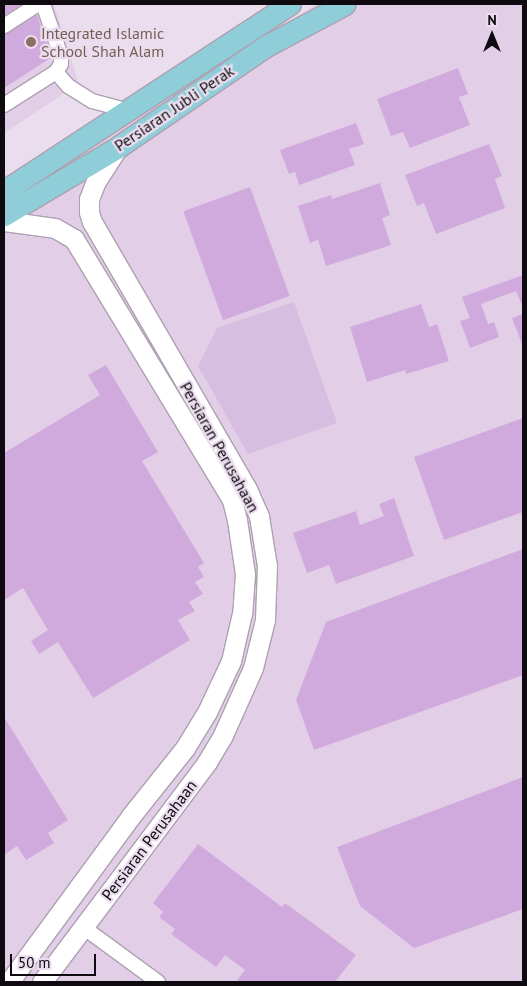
<!DOCTYPE html>
<html>
<head>
<meta charset="utf-8">
<style>
	body { margin:0 }
	#map { position:relative; width:527px; height:986px; overflow:hidden; background:#eaddee; font-family:"PT Sans",sans-serif }
	div>[style] { position:absolute }
	[style*='--x'] { left:calc(var(--x)*1px); top:calc(var(--y)*1px); width:calc(var(--w)*1px); rotate:calc(var(--a)*1deg) }
	.built>* { inset:0; background:#e2cfe7 }
	.green>* { inset:0; background:#d7bddf }
	.building>* { inset:0; background:#d1aadd; transform-origin:0 0 }
	.roads { filter:drop-shadow(1px 0 #ada0b1) drop-shadow(-1px 0 #ada0b1) drop-shadow(0 1px #ada0b1) drop-shadow(0 -1px #ada0b1) }
	.street>* { height:14px; margin:-7px; padding:0 7px; transform-origin:7px; border-radius:7px; background:#fff }
	.secondary>* { height:19px; margin:-9.5px; padding:0 9.5px; transform-origin:9.5px; border-radius:9.5px; background:#fff }
	.primary>* { height:21px; margin:-10.5px; padding:0 10.5px; transform-origin:10.5px; border-radius:10.5px; background:#8fced9 }
	.dots>* { width:14px; height:14px; translate:-50% -50%; box-sizing:border-box; border:2px solid #eaddee; border-radius:50% }
	span { translate:-50% -50%; white-space:nowrap; text-align:center; line-height:1.15; -webkit-text-stroke:4.5px #eaddee; paint-order:stroke }
	.education-label { font-size:16px; color:#785e54 }
	.left { translate:0 -50%; text-align:left }
	.street-label { font-size:16px; color:#0e0a0f }
	.frame { position:absolute; inset:0; border:5px solid #0e0a0f; pointer-events:none }
	.north { position:absolute; left:467px; top:10px; width:50px; height:50px; -webkit-text-stroke:4px #eaddee; paint-order:stroke; rotate:0deg; font-size:14px; font-weight:700; line-height:20px; text-align:center; color:#0e0a0f }
	.north::after { content:''; display:block; margin:auto; width:18px; height:22px; background:#0e0a0f; clip-path:polygon(50% 0,100% 100%,50% 72%,0 100%) }
	.scale { position:absolute; left:10px; top:954px; width:86px; height:22px; box-sizing:border-box; border:2px solid #0e0a0f; border-top:0; padding-left:6px; font-size:15px; line-height:18px; white-space:nowrap; color:#0e0a0f; -webkit-text-stroke:4px #eaddee; paint-order:stroke }
</style>
</head>
<body>
<div id="map">
	<div class="built">
		<i style="clip-path:polygon(4px 4px,54px 4px,79px 84px,4px 133px)"></i>
		<i style="clip-path:polygon(316px 4px,523px 4px,523px 982px,4px 982px,4px 204px)"></i>
	</div>
	<div class="green">
		<i style="clip-path:polygon(294px 302px,337px 423px,248px 454px,198px 366px,217px 328px)"></i>
	</div>
	<div class="building">
		<i style="clip-path:polygon(4px 4px,22px 4px,4px 16px)"></i>
		<i style="clip-path:polygon(37px 15px,52px 57px,4px 88px,4px 35px)"></i>
		<i style="clip-path:polygon(458px 68px,468px 94px,459px 97px,470px 125px,410px 148px,403px 132px,391px 136px,377px 99px)"></i>
		<i style="clip-path:polygon(356px 123px,364px 144px,349px 149px,355px 165px,299px 185px,295px 172px,289px 174px,280px 150px)"></i>
		<i style="clip-path:polygon(489px 144px,502px 176px,495px 179px,505px 208px,436px 234px,424px 203px,417px 206px,405px 175px)"></i>
		<i style="clip-path:polygon(380px 183px,390px 215px,382px 218px,391px 245px,326px 266px,318px 240px,310px 243px,298px 206px,331px 195px,332px 199px)"></i>
		<i style="left:250px;top:187px;width:116px;height:71px;rotate:70deg"></i>
		<i style="clip-path:polygon(523px 275px,523px 307px,516px 291px,481px 304px,488px 324px,494px 322px,499px 337px,470px 348px,460px 321px,470px 318px,462px 297px)"></i>
		<i style="clip-path:polygon(421px 304px,429px 327px,437px 324px,449px 361px,406px 374px,405px 370px,367px 382px,350px 327px)"></i>
		<i style="clip-path:polygon(523px 314px,523px 344px,522px 344px,512px 318px)"></i>
		<i style="clip-path:polygon(106px 365px,158px 452px,142px 461px,204px 563px,198px 567px,204px 577px,195px 582px,203px 594px,189px 602px,195px 611px,178px 620px,190px 640px,93px 698px,58px 642px,39px 654px,31px 641px,48px 630px,23px 588px,4px 600px,4px 453px,100px 395px,88px 375px)"></i>
		<i style="clip-path:polygon(523px 418px,523px 512px,444px 540px,414px 457px)"></i>
		<i style="clip-path:polygon(394px 498px,414px 556px,336px 584px,329px 565px,307px 573px,293px 533px,356px 511px,360px 525px,384px 516px,379px 504px)"></i>
		<i style="clip-path:polygon(523px 549px,523px 675px,314px 750px,296px 700px,326px 622px)"></i>
		<i style="clip-path:polygon(4px 717px,68px 820px,48px 833px,54px 843px,26px 860px,17px 846px,4px 855px)"></i>
		<i style="clip-path:polygon(523px 777px,523px 909px,414px 948px,360px 906px,337px 847px)"></i>
		<i style="clip-path:polygon(198px 844px,282px 907px,285px 903px,356px 955px,335px 982px,236px 982px,245px 970px,225px 955px,216px 967px,171px 934px,175px 929px,159px 917px,163px 912px,153px 903px)"></i>
	</div>
	<div class="roads">
		<div class="street">
			<i style="--x:4;--y:26;--w:40;--a:-32.9"></i>
			<i style="--x:56;--y:72;--w:18;--a:49"></i>
			<i style="--x:68;--y:86;--w:28;--a:32"></i>
			<i style="--x:92;--y:101;--w:35;--a:15"></i>
			<i style="--x:4;--y:105;--w:62;--a:-32.4"></i>
			<i style="--x:56;--y:72;--w:9;--a:-58"></i>
			<i style="--x:61;--y:64;--w:8;--a:-90"></i>
			<i style="--x:61;--y:56;--w:55;--a:-109.1"></i>
			<i style="--x:83;--y:927;--w:93;--a:36.3"></i>
		</div>
		<div class="secondary">
			<i style="--x:4;--y:221;--w:51;--a:7.8"></i>
			<i style="--x:55;--y:228;--w:22;--a:30"></i>
			<i style="--x:74;--y:239;--w:305;--a:58.8"></i>
			<i style="--x:232;--y:500;--w:21;--a:76"></i>
			<i style="--x:237;--y:520;--w:55;--a:81.6"></i>
			<i style="--x:245;--y:574;--w:39;--a:94"></i>
			<i style="--x:242;--y:613;--w:49;--a:102.9"></i>
			<i style="--x:231;--y:661;--w:56;--a:115.2"></i>
			<i style="--x:207;--y:712;--w:42;--a:121.4"></i>
			<i style="--x:185;--y:748;--w:87;--a:128.5"></i>
			<i style="--x:131;--y:816;--w:206;--a:126.3"></i>
			<i style="--x:42;--y:982;--w:275;--a:-53.1"></i>
			<i style="--x:207;--y:762;--w:31;--a:-59"></i>
			<i style="--x:223;--y:735;--w:73;--a:-65.9"></i>
			<i style="--x:253;--y:668;--w:49;--a:-76"></i>
			<i style="--x:265;--y:620;--w:54;--a:-87.9"></i>
			<i style="--x:267;--y:566;--w:51;--a:-99.1"></i>
			<i style="--x:259;--y:516;--w:30;--a:-114"></i>
			<i style="--x:247;--y:489;--w:309;--a:-120.1"></i>
			<i style="--x:92;--y:222;--w:10;--a:-107"></i>
			<i style="--x:89;--y:212;--w:13;--a:-90"></i>
			<i style="--x:89;--y:199;--w:17;--a:-69"></i>
			<i style="--x:95;--y:183;--w:43;--a:-57.4"></i>
		</div>
		<div class="primary">
			<i style="--x:4;--y:191;--w:342;--a:-33.2"></i>
			<i style="--x:4;--y:215;--w:133;--a:-30.8"></i>
			<i style="--x:118;--y:147;--w:179;--a:-34.3"></i>
			<i style="--x:266;--y:46;--w:89;--a:-28"></i>
		</div>
	</div>
	<div class="dots">
		<i style="left:31px;top:42px;background:#8d6e63"></i>
	</div>
	<div class="education-label">
		<span class="left" style="left:41px;top:42px">Integrated Islamic<br>School Shah Alam</span>
	</div>
	<div class="street-label">
		<span style="left:174px;top:108px;rotate:-34deg">Persiaran Jubli Perak</span>
		<span style="left:220px;top:447px;rotate:61deg">Persiaran Perusahaan</span>
		<span style="left:149px;top:840px;rotate:-53deg">Persiaran Perusahaan</span>
	</div>
	<div class="frame"></div>
	<div class="north">N</div>
	<div class="scale">50 m</div>
</div>
</body>
</html>
